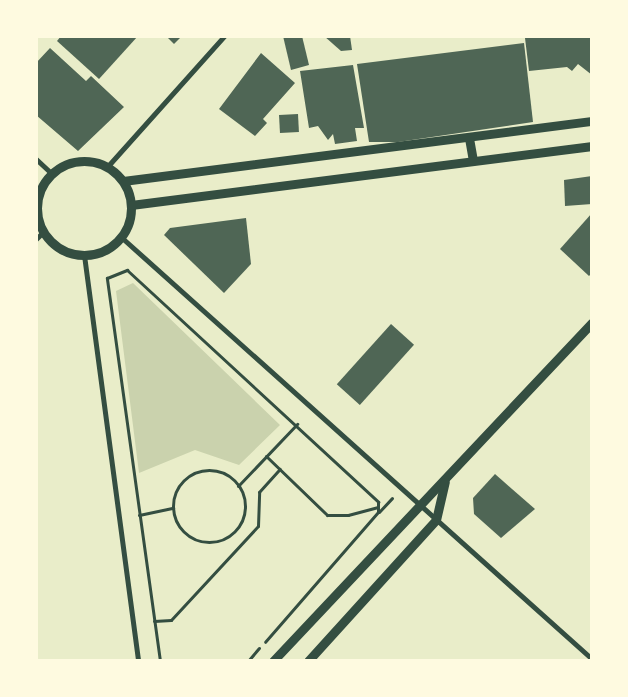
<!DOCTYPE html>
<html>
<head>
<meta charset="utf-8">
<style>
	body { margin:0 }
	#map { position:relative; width:628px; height:697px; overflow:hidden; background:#e9edc9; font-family:"Asap Condensed",sans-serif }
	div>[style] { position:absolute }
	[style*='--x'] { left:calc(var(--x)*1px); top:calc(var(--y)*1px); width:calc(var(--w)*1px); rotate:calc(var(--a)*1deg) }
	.green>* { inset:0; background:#cad2ad }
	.building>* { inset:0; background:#4f6655; transform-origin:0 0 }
	.path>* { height:3px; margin:-1.5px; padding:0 1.5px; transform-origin:1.5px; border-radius:1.5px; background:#344e41 }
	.path>.ring { margin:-1.5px; padding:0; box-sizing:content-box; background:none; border:3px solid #344e41; border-radius:50% }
	.minor>* { height:5px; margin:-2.5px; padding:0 2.5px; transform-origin:2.5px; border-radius:2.5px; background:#344e41 }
	.tertiary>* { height:9px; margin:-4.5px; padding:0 4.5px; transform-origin:4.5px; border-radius:4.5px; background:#344e41 }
	.tertiary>.ring { margin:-4.5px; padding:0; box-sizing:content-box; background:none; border:9px solid #344e41; border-radius:50% }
	span { translate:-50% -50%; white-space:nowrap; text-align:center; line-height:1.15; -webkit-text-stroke:4px #fefae0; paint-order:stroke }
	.frame { position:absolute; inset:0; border:38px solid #fefae0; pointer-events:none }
</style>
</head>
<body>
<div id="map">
	<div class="green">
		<i style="clip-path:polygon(133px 283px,280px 425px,239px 465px,195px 450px,139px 473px,116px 291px)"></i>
	</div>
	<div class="building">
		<i style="clip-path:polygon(61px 36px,138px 36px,99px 79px,57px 41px)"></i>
		<i style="clip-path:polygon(166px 36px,182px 36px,174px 44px)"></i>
		<i style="clip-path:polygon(283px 36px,302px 36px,309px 65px,291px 70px)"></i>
		<i style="clip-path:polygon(324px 36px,350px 36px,352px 50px,341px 51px)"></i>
		<i style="clip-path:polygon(592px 36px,592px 75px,578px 64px,572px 71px,567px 67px,529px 71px,525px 38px)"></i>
		<i style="clip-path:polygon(524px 43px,533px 122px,398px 142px,369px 142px,357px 64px)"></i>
		<i style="clip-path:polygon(50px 48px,86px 81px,91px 76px,124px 107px,78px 151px,36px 115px,36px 63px)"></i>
		<i style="clip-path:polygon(261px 53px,295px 83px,263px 119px,267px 123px,255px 136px,219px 109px)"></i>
		<i style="clip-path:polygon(353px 65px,364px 128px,355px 128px,357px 141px,335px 144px,333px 134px,328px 140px,318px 126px,309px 128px,300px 71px)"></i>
		<i style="left:298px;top:114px;width:18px;height:19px;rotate:87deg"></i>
		<i style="clip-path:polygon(592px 176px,592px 204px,565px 206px,564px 180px)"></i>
		<i style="clip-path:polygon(592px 213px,592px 273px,589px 276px,560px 249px)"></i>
		<i style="clip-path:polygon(246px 218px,251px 264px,224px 293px,164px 235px,170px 228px)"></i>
		<i style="left:391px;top:324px;width:31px;height:81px;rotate:42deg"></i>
		<i style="clip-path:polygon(495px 474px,535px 509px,501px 538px,474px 514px,473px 498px)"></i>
	</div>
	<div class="path">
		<i style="--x:266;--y:456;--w:85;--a:44"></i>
		<i style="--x:327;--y:515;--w:21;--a:0"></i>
		<i style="--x:348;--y:515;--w:31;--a:-15"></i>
		<i class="ring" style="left:173px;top:470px;width:69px;height:69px"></i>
		<i style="--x:238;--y:486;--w:86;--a:-46.4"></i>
		<i style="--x:379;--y:512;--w:19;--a:-47"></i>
		<i style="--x:139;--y:515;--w:35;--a:-12"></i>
		<i style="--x:154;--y:621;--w:17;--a:-3"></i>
		<i style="--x:171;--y:620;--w:128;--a:-47.2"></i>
		<i style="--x:258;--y:526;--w:34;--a:-88"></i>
		<i style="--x:259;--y:492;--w:31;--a:-48"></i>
		<i style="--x:160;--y:661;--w:387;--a:-97.9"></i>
		<i style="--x:107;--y:278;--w:22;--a:-22"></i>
		<i style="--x:127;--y:270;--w:342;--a:42.7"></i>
		<i style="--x:378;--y:502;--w:10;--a:90"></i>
		<i style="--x:378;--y:512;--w:172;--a:131"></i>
		<i style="--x:248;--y:661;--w:17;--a:-50"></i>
	</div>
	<div class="minor">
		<i style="--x:36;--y:159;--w:22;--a:43"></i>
		<i style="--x:107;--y:167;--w:176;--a:-48.2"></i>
		<i style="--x:121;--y:237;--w:632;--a:41.86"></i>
		<i style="--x:36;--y:239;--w:10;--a:-45"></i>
		<i style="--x:84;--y:255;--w:410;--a:82.4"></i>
	</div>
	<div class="tertiary">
		<i style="--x:469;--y:138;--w:23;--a:80"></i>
		<i class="ring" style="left:37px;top:161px;width:85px;height:85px"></i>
		<i style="--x:123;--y:181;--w:473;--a:-7.3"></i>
		<i style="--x:131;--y:205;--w:465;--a:-7.3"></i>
		<i style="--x:273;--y:661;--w:465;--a:-46.7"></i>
		<i style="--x:308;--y:661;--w:190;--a:-47.8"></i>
		<i style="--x:436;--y:520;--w:39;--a:-77"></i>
	</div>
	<div class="frame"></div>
</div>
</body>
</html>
